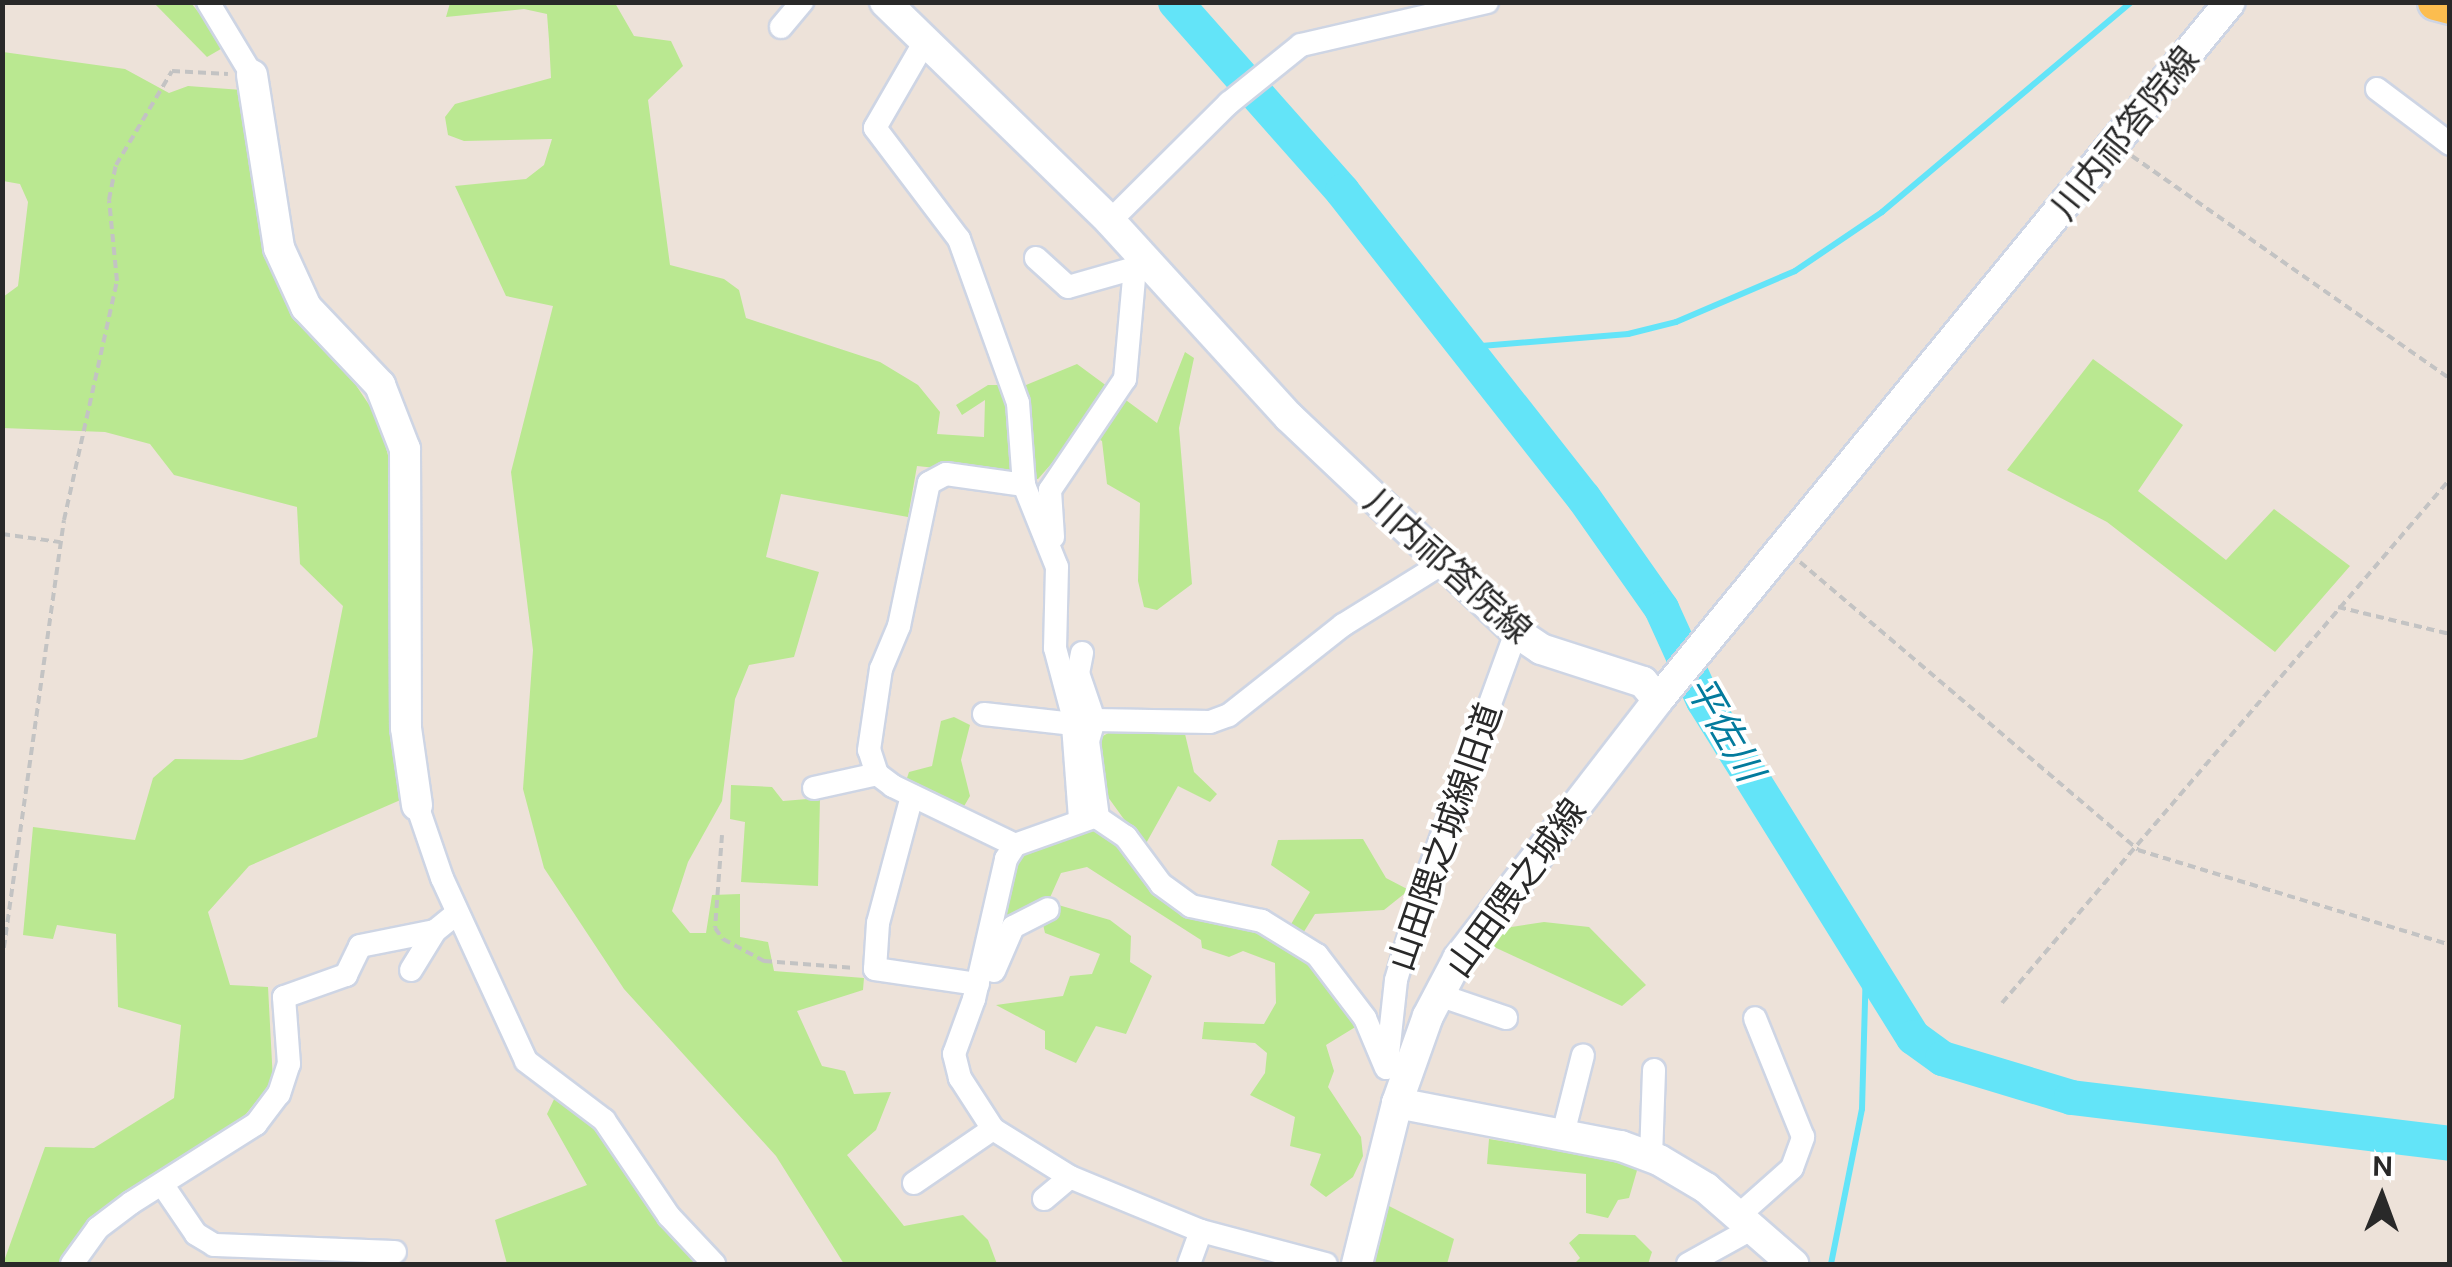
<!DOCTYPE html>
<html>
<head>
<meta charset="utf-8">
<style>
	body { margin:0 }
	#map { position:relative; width:2452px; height:1267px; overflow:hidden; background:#ede2d9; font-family:"DM Sans","Noto Sans JP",sans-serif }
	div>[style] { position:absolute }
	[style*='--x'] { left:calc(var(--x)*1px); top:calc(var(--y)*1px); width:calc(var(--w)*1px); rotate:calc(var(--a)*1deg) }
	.green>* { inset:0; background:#bae891 }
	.stream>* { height:6px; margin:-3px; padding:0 3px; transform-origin:3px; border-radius:3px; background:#63e4f8 }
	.river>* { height:35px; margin:-17.5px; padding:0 17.5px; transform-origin:17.5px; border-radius:17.5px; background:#63e4f8 }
	.path>* { height:4px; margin-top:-2px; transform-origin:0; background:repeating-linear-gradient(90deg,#c3c3c3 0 8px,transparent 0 13px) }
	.roads { filter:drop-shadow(2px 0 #ced5e4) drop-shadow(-2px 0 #ced5e4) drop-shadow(0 2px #ced5e4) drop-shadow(0 -2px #ced5e4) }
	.street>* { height:22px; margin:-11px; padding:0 11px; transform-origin:11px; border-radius:11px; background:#fff }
	.secondary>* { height:30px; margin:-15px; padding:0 15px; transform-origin:15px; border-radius:15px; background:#fff }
	.primary>* { height:35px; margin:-17.5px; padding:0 17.5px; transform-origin:17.5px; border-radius:17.5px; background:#fcbd4f }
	span { translate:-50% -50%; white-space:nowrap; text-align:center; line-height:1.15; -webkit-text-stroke:8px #fff; paint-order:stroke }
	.street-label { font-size:35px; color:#292929 }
	.water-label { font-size:38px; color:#037b9d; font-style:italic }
	.frame { position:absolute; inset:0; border:5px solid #292929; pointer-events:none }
	.north { position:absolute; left:2332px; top:1147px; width:100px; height:100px; -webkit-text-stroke:8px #fff; paint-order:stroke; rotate:1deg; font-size:28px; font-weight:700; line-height:40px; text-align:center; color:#292929 }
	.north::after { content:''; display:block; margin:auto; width:35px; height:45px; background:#292929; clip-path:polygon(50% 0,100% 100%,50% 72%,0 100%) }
</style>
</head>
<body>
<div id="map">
	<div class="green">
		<i style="clip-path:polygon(154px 3px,191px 3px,226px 46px,207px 57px)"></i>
		<i style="clip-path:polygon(450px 3px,615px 3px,634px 36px,671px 41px,683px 66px,648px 100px,670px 265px,724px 279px,739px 290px,746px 318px,880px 362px,918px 385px,940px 412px,937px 434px,984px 437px,985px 400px,962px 415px,956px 405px,988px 385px,1026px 385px,1077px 364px,1157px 423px,1185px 352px,1194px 358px,1179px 428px,1192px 584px,1157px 610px,1144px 607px,1138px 581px,1140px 503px,1107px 484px,1102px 441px,1081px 430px,1038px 479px,917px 466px,908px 517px,781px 494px,766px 557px,819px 572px,794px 657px,749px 665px,735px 699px,722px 801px,688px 862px,672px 911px,690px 933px,706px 933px,712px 895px,740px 894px,740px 937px,768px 942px,774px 971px,864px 978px,863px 990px,797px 1011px,822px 1066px,845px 1071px,854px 1094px,891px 1092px,876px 1130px,847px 1155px,904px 1226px,963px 1215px,988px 1240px,997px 1264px,844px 1264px,776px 1156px,624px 989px,544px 868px,523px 789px,533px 650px,511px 472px,553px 306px,506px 296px,455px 186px,526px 179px,544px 165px,552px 139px,464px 141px,448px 135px,445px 117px,455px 104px,551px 78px,549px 40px,547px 14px,524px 9px,446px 17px)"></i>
		<i style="clip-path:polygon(3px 52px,125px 69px,169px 93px,188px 86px,242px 90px,262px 241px,284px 299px,345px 369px,378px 418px,389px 459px,392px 718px,405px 798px,249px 866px,208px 912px,230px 985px,268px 987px,273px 1081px,233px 1130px,128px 1189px,60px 1264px,3px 1264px,45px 1147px,94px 1148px,174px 1098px,181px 1025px,118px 1007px,116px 934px,57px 925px,53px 939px,23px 935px,33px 827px,135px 840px,153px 778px,175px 759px,242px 760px,317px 737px,343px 606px,300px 564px,297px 507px,174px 475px,150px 444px,105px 432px,3px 428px,3px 297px,18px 286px,28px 202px,20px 184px,3px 181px)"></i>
		<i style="clip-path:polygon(2093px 359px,2183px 425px,2138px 491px,2226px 560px,2274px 509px,2350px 566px,2275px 652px,2107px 522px,2007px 470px)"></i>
		<i style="clip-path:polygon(954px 717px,970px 725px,961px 760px,970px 796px,963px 808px,906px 781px,909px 772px,932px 766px,941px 721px)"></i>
		<i style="clip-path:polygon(1112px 731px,1185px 734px,1194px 772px,1217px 794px,1210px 802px,1178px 786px,1144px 847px,1100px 786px,1096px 757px,1101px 737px)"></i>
		<i style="clip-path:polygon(731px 785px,772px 787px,783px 801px,820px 798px,818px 886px,741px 882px,745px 822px,730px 819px)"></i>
		<i style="clip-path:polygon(1097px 822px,1159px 888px,1308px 953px,1357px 1026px,1326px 1045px,1334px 1071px,1328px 1087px,1361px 1137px,1363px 1156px,1353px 1177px,1326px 1197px,1310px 1185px,1321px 1154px,1290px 1146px,1295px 1117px,1250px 1095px,1265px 1073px,1267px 1053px,1255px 1043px,1202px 1039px,1204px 1022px,1264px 1024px,1276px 1003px,1275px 963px,1243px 951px,1229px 957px,1202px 948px,1201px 940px,1087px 867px,1061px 873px,1048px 902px,1110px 920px,1131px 936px,1130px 962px,1152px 976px,1126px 1034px,1096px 1026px,1076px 1063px,1045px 1049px,1045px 1031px,996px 1005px,1063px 996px,1070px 976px,1092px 974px,1100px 954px,1045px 933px,1041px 916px,994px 938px,1017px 850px)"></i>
		<i style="clip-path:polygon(1363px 839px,1386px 878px,1409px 890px,1384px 910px,1315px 914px,1300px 938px,1287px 931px,1310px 892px,1271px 865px,1278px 840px)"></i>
		<i style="clip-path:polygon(1544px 922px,1589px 927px,1646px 985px,1622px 1006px,1492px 946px,1505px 928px)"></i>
		<i style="clip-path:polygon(557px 1093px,600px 1127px,706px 1264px,507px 1264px,495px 1220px,587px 1185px,547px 1114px)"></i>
		<i style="clip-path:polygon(1489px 1139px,1623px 1161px,1638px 1167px,1629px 1198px,1618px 1200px,1608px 1218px,1586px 1213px,1586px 1174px,1487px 1164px)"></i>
		<i style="clip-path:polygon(1385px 1204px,1454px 1239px,1447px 1264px,1373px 1264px)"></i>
		<i style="clip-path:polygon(1579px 1234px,1635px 1235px,1652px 1252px,1648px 1264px,1574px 1264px,1580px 1258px,1569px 1243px)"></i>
	</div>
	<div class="stream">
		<i style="--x:1469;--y:347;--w:160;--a:-4.7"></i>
		<i style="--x:1628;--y:334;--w:49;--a:-14"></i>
		<i style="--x:1676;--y:322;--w:129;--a:-23.2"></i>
		<i style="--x:1795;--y:271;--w:105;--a:-34.1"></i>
		<i style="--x:1882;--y:212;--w:326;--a:-40.1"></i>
		<i style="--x:1831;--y:1264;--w:158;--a:-78.7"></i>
		<i style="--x:1862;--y:1109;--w:139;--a:-88.4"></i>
	</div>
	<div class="river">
		<i style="--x:1175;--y:2;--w:252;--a:48.5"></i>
		<i style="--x:1342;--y:191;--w:390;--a:51.8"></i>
		<i style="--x:1583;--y:497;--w:136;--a:54.9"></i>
		<i style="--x:1661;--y:608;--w:101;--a:65.5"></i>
		<i style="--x:1703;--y:700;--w:397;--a:58.1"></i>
		<i style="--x:1913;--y:1037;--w:36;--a:36"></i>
		<i style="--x:1942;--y:1058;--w:135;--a:16.8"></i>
		<i style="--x:2071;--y:1097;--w:382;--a:6.9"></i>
	</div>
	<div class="path">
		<i style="--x:2132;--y:156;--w:388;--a:35"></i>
		<i style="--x:2;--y:534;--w:59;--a:7.9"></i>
		<i style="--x:1800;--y:562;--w:444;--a:40.4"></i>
		<i style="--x:2138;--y:850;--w:326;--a:16.9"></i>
		<i style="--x:2338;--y:607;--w:115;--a:13.6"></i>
		<i style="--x:722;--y:835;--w:93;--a:94.3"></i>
		<i style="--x:715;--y:928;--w:14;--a:54"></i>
		<i style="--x:723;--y:939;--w:47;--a:28.2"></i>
		<i style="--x:764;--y:961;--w:91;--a:4.4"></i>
		<i style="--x:2;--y:961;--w:445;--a:-82"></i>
		<i style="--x:64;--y:520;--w:245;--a:-77.5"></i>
		<i style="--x:117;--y:281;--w:81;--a:-95.6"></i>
		<i style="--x:109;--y:200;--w:36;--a:-79"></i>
		<i style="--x:116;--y:165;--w:109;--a:-59.2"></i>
		<i style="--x:172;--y:71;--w:56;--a:3.1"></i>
		<i style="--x:2002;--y:1003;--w:689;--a:-49.47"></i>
	</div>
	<div class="roads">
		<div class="street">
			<i style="--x:208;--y:2;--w:85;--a:58.9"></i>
			<i style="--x:781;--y:27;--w:33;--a:-50"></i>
			<i style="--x:924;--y:43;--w:98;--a:120"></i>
			<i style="--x:875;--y:128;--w:139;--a:52.9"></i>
			<i style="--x:959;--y:239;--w:174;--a:70.2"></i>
			<i style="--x:1018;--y:403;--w:82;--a:85.8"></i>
			<i style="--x:2377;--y:89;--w:91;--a:37"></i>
			<i style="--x:1110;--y:221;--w:168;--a:-44.8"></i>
			<i style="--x:1229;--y:103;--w:92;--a:-38.9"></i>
			<i style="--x:1301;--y:45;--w:191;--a:-13"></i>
			<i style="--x:1036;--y:258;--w:43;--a:42.2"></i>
			<i style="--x:1068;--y:287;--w:70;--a:-15.8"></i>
			<i style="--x:1053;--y:537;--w:47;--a:-93.7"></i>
			<i style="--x:1050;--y:490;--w:134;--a:-56"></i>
			<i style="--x:1125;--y:379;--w:111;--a:-84.9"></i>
			<i style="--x:1135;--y:268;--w:14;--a:-54"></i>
			<i style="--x:1082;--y:653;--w:20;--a:101"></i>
			<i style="--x:1078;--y:673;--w:50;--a:71.2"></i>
			<i style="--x:984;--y:714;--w:90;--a:6.4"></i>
			<i style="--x:814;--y:788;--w:65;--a:-12.5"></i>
			<i style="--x:912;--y:796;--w:131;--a:105"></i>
			<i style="--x:878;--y:923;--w:46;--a:93.7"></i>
			<i style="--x:875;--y:969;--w:104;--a:8.3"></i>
			<i style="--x:417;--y:805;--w:77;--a:71.1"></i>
			<i style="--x:442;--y:878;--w:201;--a:65.3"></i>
			<i style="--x:526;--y:1061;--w:98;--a:37.1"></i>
			<i style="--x:604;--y:1120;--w:116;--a:55.9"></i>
			<i style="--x:669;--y:1216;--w:66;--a:46.8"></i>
			<i style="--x:1015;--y:845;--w:136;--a:-154.2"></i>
			<i style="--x:893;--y:786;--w:20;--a:-143"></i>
			<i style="--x:877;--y:774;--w:25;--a:-108"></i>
			<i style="--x:869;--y:750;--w:82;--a:-81.6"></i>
			<i style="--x:881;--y:669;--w:47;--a:-67.3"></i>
			<i style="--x:899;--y:626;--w:146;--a:-78.2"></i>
			<i style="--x:929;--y:483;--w:19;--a:-28"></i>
			<i style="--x:946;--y:474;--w:79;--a:8"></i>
			<i style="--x:1024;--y:485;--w:88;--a:68.1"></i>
			<i style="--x:1057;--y:567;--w:81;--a:91.4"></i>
			<i style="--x:1055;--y:648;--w:66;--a:75.1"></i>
			<i style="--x:1072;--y:712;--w:107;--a:85.7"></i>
			<i style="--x:411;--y:970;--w:46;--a:-58.4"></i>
			<i style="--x:994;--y:971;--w:48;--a:-66.6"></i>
			<i style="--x:1013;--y:927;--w:39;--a:-27"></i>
			<i style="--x:1439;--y:995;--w:71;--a:18.9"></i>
			<i style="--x:1387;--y:1063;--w:83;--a:-83.8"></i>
			<i style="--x:1396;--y:980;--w:99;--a:-73.6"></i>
			<i style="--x:1424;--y:885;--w:269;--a:-70"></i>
			<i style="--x:1386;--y:1068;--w:54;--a:-112.8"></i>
			<i style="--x:1365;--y:1018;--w:79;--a:-127.3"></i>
			<i style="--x:1317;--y:955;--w:65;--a:-148.3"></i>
			<i style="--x:1262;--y:921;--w:73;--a:-168.1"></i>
			<i style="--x:1191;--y:906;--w:37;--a:-144"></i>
			<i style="--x:1161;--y:884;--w:59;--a:-126.7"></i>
			<i style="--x:1126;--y:837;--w:34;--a:-146"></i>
			<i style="--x:1098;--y:818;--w:78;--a:-97.4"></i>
			<i style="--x:1088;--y:741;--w:22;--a:-74"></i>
			<i style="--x:1094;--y:720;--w:116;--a:1"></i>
			<i style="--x:1210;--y:722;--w:20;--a:-20"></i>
			<i style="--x:1229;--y:715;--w:145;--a:-38.3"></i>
			<i style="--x:1343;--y:625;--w:118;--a:-31.8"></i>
			<i style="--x:993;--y:1129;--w:61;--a:-122.9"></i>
			<i style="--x:960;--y:1078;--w:25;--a:-104"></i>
			<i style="--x:954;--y:1054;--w:59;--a:-70"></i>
			<i style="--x:974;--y:999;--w:144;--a:-77.1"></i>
			<i style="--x:1006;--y:859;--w:17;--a:-57"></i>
			<i style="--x:1015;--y:845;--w:81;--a:-19.6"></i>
			<i style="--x:1563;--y:1134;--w:81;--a:-75.8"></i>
			<i style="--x:1651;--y:1157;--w:87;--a:-88"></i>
			<i style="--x:914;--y:1183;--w:96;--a:-34.4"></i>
			<i style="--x:993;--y:1129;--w:91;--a:31.9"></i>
			<i style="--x:162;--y:1184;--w:60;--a:55.8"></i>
			<i style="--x:196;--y:1234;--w:21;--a:31"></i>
			<i style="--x:214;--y:1245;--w:181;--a:2.2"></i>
			<i style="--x:1044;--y:1199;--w:34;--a:-40"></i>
			<i style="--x:1070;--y:1177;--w:142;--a:22.4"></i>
			<i style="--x:1738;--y:1216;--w:72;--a:-41.6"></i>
			<i style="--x:1792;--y:1168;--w:33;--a:-70"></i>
			<i style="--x:1803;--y:1137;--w:128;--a:-112"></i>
			<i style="--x:72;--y:1264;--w:44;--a:-54.2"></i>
			<i style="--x:98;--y:1228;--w:41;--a:-37.1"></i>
			<i style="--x:131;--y:1203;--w:148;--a:-32.3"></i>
			<i style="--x:256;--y:1124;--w:38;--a:-53"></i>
			<i style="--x:279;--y:1094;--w:32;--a:-72"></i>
			<i style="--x:289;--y:1064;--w:67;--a:-94.3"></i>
			<i style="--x:284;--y:997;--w:66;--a:-19.5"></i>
			<i style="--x:346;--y:975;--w:32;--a:-64"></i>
			<i style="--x:360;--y:946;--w:76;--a:-11.3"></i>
			<i style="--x:435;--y:931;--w:28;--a:-39"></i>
			<i style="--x:1189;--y:1264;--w:35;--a:-70"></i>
			<i style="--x:1201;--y:1231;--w:129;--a:14.8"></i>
			<i style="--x:1688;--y:1264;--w:74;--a:-29"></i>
		</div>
		<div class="secondary">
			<i style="--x:885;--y:2;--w:314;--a:44.2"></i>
			<i style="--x:1110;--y:221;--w:265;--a:47.6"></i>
			<i style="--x:1289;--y:417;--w:313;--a:43.4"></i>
			<i style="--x:1516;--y:632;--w:30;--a:34"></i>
			<i style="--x:1541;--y:649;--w:107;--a:17.9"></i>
			<i style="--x:1643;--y:682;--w:23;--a:50"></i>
			<i style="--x:252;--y:75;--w:175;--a:81.1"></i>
			<i style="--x:279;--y:248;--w:65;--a:65.4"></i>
			<i style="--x:306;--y:307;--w:108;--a:46.5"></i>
			<i style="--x:380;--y:385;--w:69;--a:68.7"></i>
			<i style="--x:405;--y:449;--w:279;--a:89.8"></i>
			<i style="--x:406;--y:728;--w:78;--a:81.9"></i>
			<i style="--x:1397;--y:1103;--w:228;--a:10.9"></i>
			<i style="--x:1621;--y:1146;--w:40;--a:20.2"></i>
			<i style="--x:1659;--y:1160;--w:55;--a:30.8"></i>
			<i style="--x:1706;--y:1188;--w:116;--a:41.1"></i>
			<i style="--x:1357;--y:1264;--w:166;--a:-76"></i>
			<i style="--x:1397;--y:1103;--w:92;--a:-70.4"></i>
			<i style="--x:1428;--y:1016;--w:64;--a:-62.2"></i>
			<i style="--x:1458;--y:959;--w:327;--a:-52.3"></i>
			<i style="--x:1658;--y:700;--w:902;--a:-50.67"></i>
		</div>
		<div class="primary">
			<i style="--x:2435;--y:2;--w:16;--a:15"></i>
		</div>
	</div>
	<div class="street-label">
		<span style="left:2125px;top:133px;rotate:-51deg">川内祁答院線</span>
		<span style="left:1448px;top:566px;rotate:42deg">川内祁答院線</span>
		<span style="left:1445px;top:837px;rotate:-71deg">山田隈之城線旧道</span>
		<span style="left:1516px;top:888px;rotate:-54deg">山田隈之城線</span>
	</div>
	<div class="water-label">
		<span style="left:1724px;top:729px;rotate:60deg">平佐川</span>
	</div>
	<div class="frame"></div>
	<div class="north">N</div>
</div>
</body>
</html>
